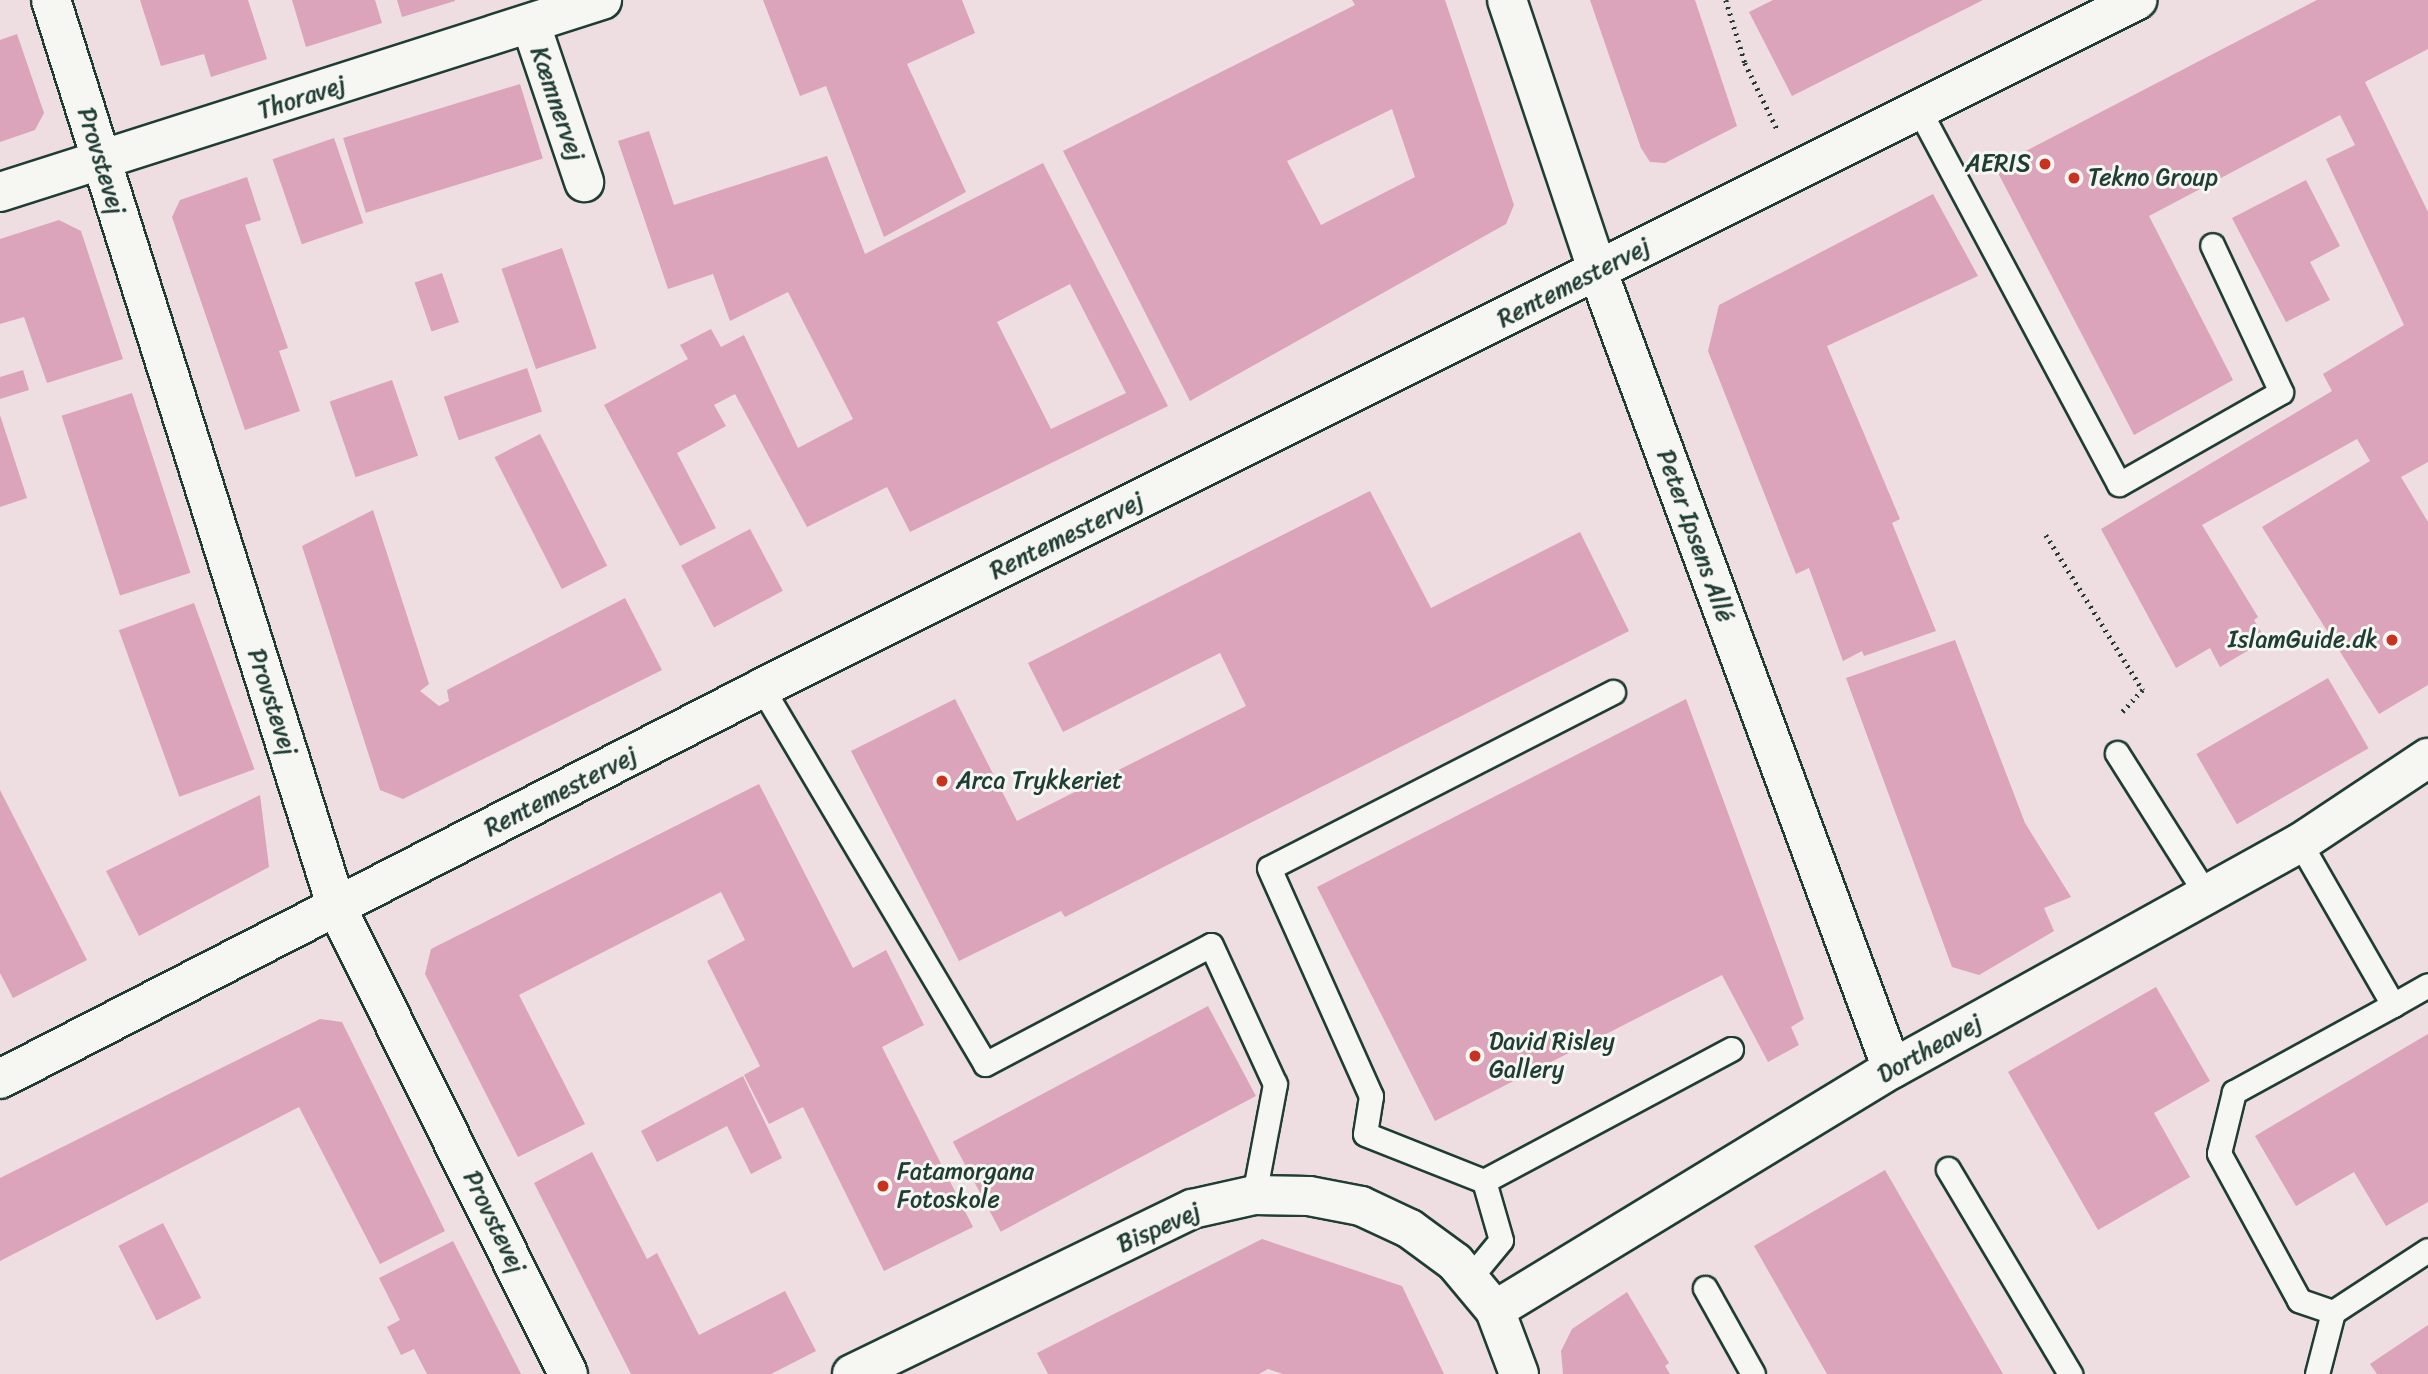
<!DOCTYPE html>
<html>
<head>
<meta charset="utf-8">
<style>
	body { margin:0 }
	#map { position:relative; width:2428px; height:1374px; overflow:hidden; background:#eedde1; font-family:Sriracha,sans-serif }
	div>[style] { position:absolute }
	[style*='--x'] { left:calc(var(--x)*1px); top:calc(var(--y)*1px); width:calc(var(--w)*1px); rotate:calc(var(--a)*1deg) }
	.building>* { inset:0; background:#dba4ba; transform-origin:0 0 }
	.path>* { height:4.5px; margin-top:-2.25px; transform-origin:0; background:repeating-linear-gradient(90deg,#1f3d34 0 2px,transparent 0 7px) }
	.roads { filter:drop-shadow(2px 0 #1f3d34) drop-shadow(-2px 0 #1f3d34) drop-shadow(0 2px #1f3d34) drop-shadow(0 -2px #1f3d34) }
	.service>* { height:23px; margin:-11.5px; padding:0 11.5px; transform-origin:11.5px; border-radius:11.5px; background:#f6f6f2 }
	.minor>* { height:38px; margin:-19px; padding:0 19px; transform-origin:19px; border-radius:19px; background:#f6f6f2 }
	.dots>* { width:19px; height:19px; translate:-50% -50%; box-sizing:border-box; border:4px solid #f6f6f2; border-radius:50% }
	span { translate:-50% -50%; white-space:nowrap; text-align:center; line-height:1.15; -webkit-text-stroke:6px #f6f6f2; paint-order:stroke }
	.street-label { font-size:24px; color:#1f3d34 }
	.poi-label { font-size:24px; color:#1f3d34 }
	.right { translate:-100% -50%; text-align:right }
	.left { translate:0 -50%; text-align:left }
</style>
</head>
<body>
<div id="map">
	<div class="building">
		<i style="clip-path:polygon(140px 0,248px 0,267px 59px,211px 77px,204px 54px,161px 66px)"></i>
		<i style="clip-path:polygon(292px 0,375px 0,382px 23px,306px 47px)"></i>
		<i style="clip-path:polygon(397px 0,455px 0,455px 1px,402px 17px)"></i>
		<i style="clip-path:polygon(763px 0,962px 0,975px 33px,907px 64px,966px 192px,884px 237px,826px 86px,800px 96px)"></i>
		<i style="clip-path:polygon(evenodd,1352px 0,1445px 0,1514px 205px,1506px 224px,1190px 401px,1063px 151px,1355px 5px,1352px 0,1392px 109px,1415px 177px,1321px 225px,1287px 161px,1392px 109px)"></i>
		<i style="clip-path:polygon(1590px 0,1695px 0,1737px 126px,1665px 163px,1650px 162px,1641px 148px)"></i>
		<i style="clip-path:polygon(1773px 0,1983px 0,1792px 96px,1749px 12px)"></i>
		<i style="clip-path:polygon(2317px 0,2428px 0,2428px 49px,2365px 82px,2428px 212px,2428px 462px,2401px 477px,2428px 522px,2428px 685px,2379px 714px,2262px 527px,2370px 461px,2357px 439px,2202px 525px,2258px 617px,2254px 620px,2266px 640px,2220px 667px,2210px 648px,2176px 668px,2101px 529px,2332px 391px,2323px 374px,2404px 325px,2326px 159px,2355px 145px,2340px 115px,2149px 216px,2233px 380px,2134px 435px,1995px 167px)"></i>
		<i style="clip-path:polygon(17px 34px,44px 113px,35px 130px,0 142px,0 40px)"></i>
		<i style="left:520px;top:84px;width:78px;height:185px;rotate:73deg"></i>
		<i style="clip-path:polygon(evenodd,649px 131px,674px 205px,827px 156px,865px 254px,1043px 163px,1168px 406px,910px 532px,887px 487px,807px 527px,735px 394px,714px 405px,726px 426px,677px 453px,716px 528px,680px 546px,604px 405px,688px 359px,680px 345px,711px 329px,721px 347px,744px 335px,798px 448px,853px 419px,788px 292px,730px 321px,713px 274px,668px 289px,618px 141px,649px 131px,1070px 284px,1126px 393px,1051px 429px,997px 322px,1070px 284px)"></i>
		<i style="left:334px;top:138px;width:90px;height:65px;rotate:71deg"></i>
		<i style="clip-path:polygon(247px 177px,261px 220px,245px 225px,288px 348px,279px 351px,300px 411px,245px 430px,172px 217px,180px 200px)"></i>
		<i style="clip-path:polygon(2306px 180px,2340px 246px,2310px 262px,2330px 300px,2286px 322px,2232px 218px)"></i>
		<i style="clip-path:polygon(1933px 194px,1978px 276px,1827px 346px,1900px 519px,1892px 523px,1936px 631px,1864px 656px,1862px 651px,1843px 661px,1809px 568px,1796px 574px,1708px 351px,1719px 305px)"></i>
		<i style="clip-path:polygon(59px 220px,81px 231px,123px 359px,47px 383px,24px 317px,0 324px,0 239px)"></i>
		<i style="left:562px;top:248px;width:106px;height:64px;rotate:71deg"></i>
		<i style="left:442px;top:273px;width:52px;height:29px;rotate:71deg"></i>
		<i style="left:527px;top:368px;width:46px;height:88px;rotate:71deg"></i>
		<i style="clip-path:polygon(23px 370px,29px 390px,0 399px,0 377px)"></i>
		<i style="left:392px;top:380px;width:80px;height:66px;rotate:71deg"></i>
		<i style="left:132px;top:393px;width:189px;height:74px;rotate:72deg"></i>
		<i style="clip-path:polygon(0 415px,27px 498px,0 507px)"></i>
		<i style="left:540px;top:434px;width:148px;height:51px;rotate:63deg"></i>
		<i style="clip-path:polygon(1370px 491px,1431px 608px,1580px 532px,1629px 631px,1065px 917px,1061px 911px,959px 961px,851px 751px,955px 699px,1017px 821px,1246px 706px,1220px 653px,1063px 732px,1028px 663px)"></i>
		<i style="clip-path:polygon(373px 510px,429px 684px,420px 691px,439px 706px,449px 701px,447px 690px,625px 598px,662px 670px,403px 799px,380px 790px,302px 546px)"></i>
		<i style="left:750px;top:529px;width:70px;height:78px;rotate:62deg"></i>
		<i style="left:194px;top:603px;width:177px;height:80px;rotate:70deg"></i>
		<i style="clip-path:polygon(1955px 640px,2025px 823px,2071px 897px,2044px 908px,2054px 931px,1979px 975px,1952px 967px,1846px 678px)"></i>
		<i style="left:2328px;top:678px;width:81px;height:152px;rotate:60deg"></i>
		<i style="clip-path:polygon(1686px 699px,1804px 1019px,1791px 1027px,1799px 1045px,1768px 1062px,1722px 975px,1435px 1121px,1317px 887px)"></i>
		<i style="clip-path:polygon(759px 784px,853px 968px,886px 950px,924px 1025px,882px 1047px,973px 1227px,884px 1271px,803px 1107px,769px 1124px,744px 1075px,760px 1066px,707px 961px,745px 940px,721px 892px,519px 995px,585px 1124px,518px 1157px,425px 974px,431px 949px)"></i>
		<i style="clip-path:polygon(0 790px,87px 960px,13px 998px,0 973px)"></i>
		<i style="clip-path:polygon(260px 795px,269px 867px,139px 936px,106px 871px)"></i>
		<i style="clip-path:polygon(2156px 987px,2210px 1081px,2154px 1113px,2190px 1177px,2098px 1230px,2008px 1072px)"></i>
		<i style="left:1208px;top:1006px;width:102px;height:289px;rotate:62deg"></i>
		<i style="clip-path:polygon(320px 1019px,342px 1022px,445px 1231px,380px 1264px,299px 1107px,0 1261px,0 1178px)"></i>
		<i style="clip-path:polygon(2428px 1034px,2428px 1202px,2386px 1226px,2354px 1172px,2296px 1206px,2255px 1136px)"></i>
		<i style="clip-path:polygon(743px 1076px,782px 1158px,751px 1174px,727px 1126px,657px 1162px,641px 1131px)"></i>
		<i style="clip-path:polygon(592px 1152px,647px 1259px,657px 1253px,699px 1335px,785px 1291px,816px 1351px,771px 1374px,631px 1374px,534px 1183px)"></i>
		<i style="clip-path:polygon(1885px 1170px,2003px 1374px,1827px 1374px,1754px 1246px)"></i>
		<i style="left:163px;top:1223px;width:84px;height:50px;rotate:63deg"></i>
		<i style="clip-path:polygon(1262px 1239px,1402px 1286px,1444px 1374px,1283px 1374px,1268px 1369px,1259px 1374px,1048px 1374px,1037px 1353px)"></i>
		<i style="clip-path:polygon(453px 1241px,521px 1374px,427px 1374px,414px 1349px,401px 1355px,387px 1327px,400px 1320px,379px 1278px)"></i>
		<i style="clip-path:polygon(1627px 1292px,1669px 1363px,1665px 1366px,1670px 1374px,1563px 1374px,1561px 1351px,1572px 1329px)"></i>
		<i style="clip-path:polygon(2428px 1325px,2428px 1374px,2377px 1374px,2370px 1364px)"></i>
	</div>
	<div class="path">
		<i style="--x:1726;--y:0;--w:66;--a:73.2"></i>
		<i style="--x:1745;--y:63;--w:73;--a:64.1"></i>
		<i style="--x:2046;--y:535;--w:183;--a:58"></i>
		<i style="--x:2143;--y:690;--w:33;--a:133"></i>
	</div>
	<div class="roads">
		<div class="service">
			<i style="--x:1918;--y:108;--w:426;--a:61.9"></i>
			<i style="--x:2119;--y:484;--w:186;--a:-29.6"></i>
			<i style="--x:2281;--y:392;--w:162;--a:-115.1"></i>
			<i style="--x:762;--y:688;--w:437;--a:59.3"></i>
			<i style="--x:985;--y:1064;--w:255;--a:-27.8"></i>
			<i style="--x:1211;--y:945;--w:153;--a:65.3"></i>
			<i style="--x:1275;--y:1084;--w:113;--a:100.7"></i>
			<i style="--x:1613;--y:692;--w:386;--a:152.9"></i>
			<i style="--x:1269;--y:868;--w:250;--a:65.9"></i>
			<i style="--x:1371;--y:1096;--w:38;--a:99"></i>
			<i style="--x:1365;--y:1134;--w:128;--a:21.6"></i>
			<i style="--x:1484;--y:1181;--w:280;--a:-28.1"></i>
			<i style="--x:2117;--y:753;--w:169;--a:57.8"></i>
			<i style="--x:2300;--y:843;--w:187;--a:60.1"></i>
			<i style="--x:2393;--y:1005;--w:40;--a:-29.7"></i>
			<i style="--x:1948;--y:1169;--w:239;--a:59.2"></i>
			<i style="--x:1469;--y:1279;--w:50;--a:-50.6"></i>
			<i style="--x:1501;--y:1240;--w:61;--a:-106.1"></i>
			<i style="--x:1705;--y:1288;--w:98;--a:60.8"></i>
			<i style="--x:2333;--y:1312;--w:36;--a:-161"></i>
			<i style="--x:2299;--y:1300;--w:167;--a:-118.6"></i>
			<i style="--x:2219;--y:1153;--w:63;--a:-76.2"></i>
			<i style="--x:2234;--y:1092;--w:181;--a:-28.7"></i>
			<i style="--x:2317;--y:1374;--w:64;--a:-75.5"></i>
			<i style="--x:2333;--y:1312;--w:113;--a:-33.1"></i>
		</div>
		<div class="minor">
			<i style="--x:51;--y:0;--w:952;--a:72.52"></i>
			<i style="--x:337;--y:908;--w:520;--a:63.63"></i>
			<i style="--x:1507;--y:0;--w:287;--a:71.5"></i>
			<i style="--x:1598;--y:272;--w:849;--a:69.75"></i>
			<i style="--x:531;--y:25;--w:166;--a:71.3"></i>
			<i style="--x:0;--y:192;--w:632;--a:-17.69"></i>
			<i style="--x:0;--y:1079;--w:856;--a:-27.16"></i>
			<i style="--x:762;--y:688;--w:1538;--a:-26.58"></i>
			<i style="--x:1495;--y:1310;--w:464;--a:-31.3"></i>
			<i style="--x:1892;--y:1069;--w:466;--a:-29"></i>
			<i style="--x:2300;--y:843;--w:154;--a:-33.6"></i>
			<i style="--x:852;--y:1374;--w:378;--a:-25.9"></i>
			<i style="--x:1192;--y:1209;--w:64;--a:-12.7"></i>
			<i style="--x:1254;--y:1195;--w:55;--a:1"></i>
			<i style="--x:1309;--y:1196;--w:53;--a:10.9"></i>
			<i style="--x:1361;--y:1206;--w:54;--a:25.1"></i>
			<i style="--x:1410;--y:1229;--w:56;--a:36.3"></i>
			<i style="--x:1455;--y:1262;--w:62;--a:50.2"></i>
			<i style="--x:1495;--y:1310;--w:68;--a:69.4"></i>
		</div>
	</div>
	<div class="dots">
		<i style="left:2045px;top:164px;background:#c8321e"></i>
		<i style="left:2074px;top:178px;background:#c8321e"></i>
		<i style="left:2392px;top:640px;background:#c8321e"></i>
		<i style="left:942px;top:781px;background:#c8321e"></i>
		<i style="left:1475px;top:1056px;background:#c8321e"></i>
		<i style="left:883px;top:1186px;background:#c8321e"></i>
	</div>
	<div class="street-label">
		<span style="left:302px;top:98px;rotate:-18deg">Thoravej</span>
		<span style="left:557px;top:104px;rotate:71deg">Kæmnervej</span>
		<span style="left:101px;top:161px;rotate:73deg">Provstevej</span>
		<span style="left:1574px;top:283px;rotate:-27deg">Rentemestervej</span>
		<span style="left:1067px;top:536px;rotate:-26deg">Rentemestervej</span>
		<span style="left:1695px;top:536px;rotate:70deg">Peter Ipsens Allé</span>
		<span style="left:272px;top:702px;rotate:72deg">Provstevej</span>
		<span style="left:561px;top:792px;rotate:-27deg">Rentemestervej</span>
		<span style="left:1930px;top:1049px;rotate:-29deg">Dortheavej</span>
		<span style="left:494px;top:1222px;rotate:64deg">Provstevej</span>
		<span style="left:1159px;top:1228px;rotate:-24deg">Bispevej</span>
	</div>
	<div class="poi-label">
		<span class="right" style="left:2031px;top:164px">AERIS</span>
		<span class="left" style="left:2088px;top:178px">Tekno Group</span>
		<span class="right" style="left:2378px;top:640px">IslamGuide.dk</span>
		<span class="left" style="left:956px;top:781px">Arca Trykkeriet</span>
		<span class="left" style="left:1489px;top:1056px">David Risley<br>Gallery</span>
		<span class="left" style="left:897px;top:1186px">Fatamorgana<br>Fotoskole</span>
	</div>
</div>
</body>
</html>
